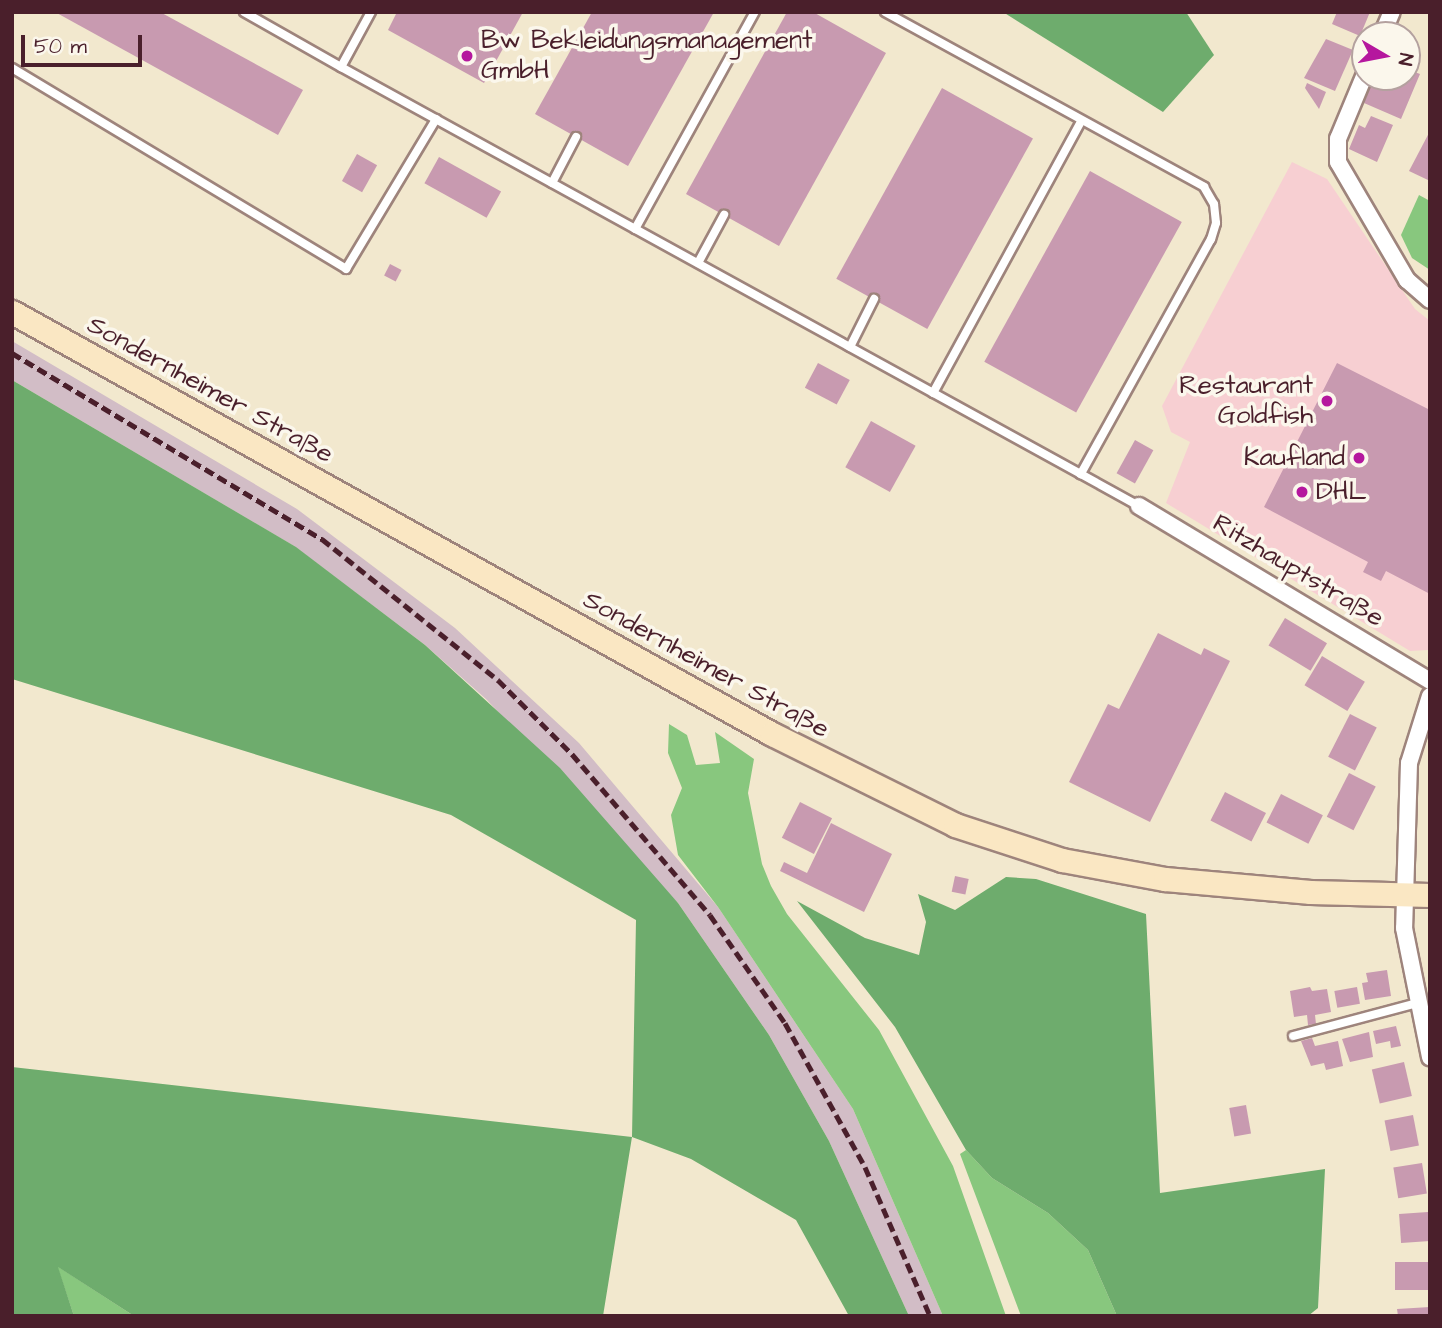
<!DOCTYPE html>
<html>
<head>
<meta charset="utf-8">
<style>
	body { margin:0 }
	#map { position:relative; width:1442px; height:1328px; overflow:hidden; background:#f2e8ce; font-family:"Architects Daughter",sans-serif }
	div>[style] { position:absolute }
	[style*='--x'] { left:calc(var(--x)*1px); top:calc(var(--y)*1px); width:calc(var(--w)*1px); rotate:calc(var(--a)*1deg) }
	.built>* { inset:0; background:#f7cfd2 }
	.industrial>* { inset:0; background:#d2bdc6 }
	.green>* { inset:0; background:#88c77e }
	.forest>* { inset:0; background:#6eac6d }
	.building>* { inset:0; background:#c89ab0; transform-origin:0 0 }
	.roads { filter:drop-shadow(2px 0 #9e847c) drop-shadow(-2px 0 #9e847c) drop-shadow(0 2px #9e847c) drop-shadow(0 -2px #9e847c) }
	.lane>* { height:8px; margin:-4px; padding:0 4px; transform-origin:4px; border-radius:4px; background:#fff }
	.street>* { height:16px; margin:-8px; padding:0 8px; transform-origin:8px; border-radius:8px; background:#fff }
	.secondary>* { height:23px; margin:-11.5px; padding:0 11.5px; transform-origin:11.5px; border-radius:11.5px; background:#fae7c3 }
	.rail>* { height:5px; margin-top:-2.5px; transform-origin:0; background:repeating-linear-gradient(90deg,#4a1f2b 0 10px,transparent 0 15px) }
	.dots>* { width:19px; height:19px; translate:-50% -50%; box-sizing:border-box; border:4px solid #fbf7ec; border-radius:50% }
	span { translate:-50% -50%; white-space:nowrap; text-align:center; line-height:1.15; -webkit-text-stroke:7px #fbf7ec; paint-order:stroke }
	.poi-label { font-size:26px; color:#4a1f2b }
	.left { translate:0 -50%; text-align:left }
	.right { translate:-100% -50%; text-align:right }
	.street-label { font-size:26px; color:#4a1f2b }
	.frame { position:absolute; inset:0; border:14px solid #4a1f2b; pointer-events:none }
	.north { position:absolute; left:1351px; top:21px; width:70px; height:70px; box-sizing:border-box; background:#fbf7ec; border:2px solid #b4a19f; border-radius:50%; rotate:100deg; font-size:19px; font-weight:700; line-height:28px; text-align:center; color:#4a1f2b }
	.north::after { content:''; display:block; margin:auto; width:24px; height:32px; background:#b5179e; clip-path:polygon(50% 0,100% 100%,50% 72%,0 100%) }
	.scale { position:absolute; left:21px; top:35px; width:121px; height:32px; box-sizing:border-box; border:4px solid #4a1f2b; border-top:0; padding-left:9px; font-size:21px; line-height:24px; white-space:nowrap; color:#4a1f2b; -webkit-text-stroke:5px #fbf7ec; paint-order:stroke }
</style>
</head>
<body>
<div id="map">
	<div class="built">
		<i style="clip-path:polygon(1292px 162px,1327px 179px,1415px 309px,1430px 321px,1428px 650px,1410px 651px,1166px 503px,1190px 442px,1171px 432px,1162px 406px)"></i>
	</div>
	<div class="industrial">
		<i style="clip-path:polygon(12px 341px,297px 509px,455px 628px,579px 743px,718px 907px,853px 1109px,943px 1316px,909px 1316px,829px 1141px,769px 1035px,678px 903px,486px 699px,425px 645px,294px 546px,12px 380px)"></i>
	</div>
	<div class="green">
		<i style="clip-path:polygon(1419px 195px,1430px 201px,1430px 270px,1412px 258px,1401px 235px)"></i>
		<i style="clip-path:polygon(669px 724px,687px 735px,696px 765px,720px 763px,715px 732px,754px 759px,748px 793px,762px 864px,771px 886px,787px 914px,879px 1030px,953px 1166px,1006px 1316px,943px 1316px,853px 1109px,718px 907px,678px 855px,671px 815px,682px 788px,668px 753px)"></i>
		<i style="clip-path:polygon(966px 1150px,992px 1178px,1048px 1213px,1088px 1250px,1117px 1316px,1021px 1316px,960px 1154px)"></i>
		<i style="clip-path:polygon(57px 1266px,134px 1316px,74px 1316px)"></i>
	</div>
	<div class="forest">
		<i style="clip-path:polygon(1003px 12px,1186px 12px,1214px 55px,1163px 112px)"></i>
		<i style="clip-path:polygon(12px 380px,296px 547px,425px 645px,560px 768px,678px 903px,769px 1035px,829px 1141px,909px 1316px,849px 1316px,796px 1220px,691px 1159px,632px 1137px,603px 1316px,134px 1316px,58px 1267px,74px 1316px,12px 1316px,12px 1067px,632px 1137px,636px 920px,451px 815px,12px 679px)"></i>
		<i style="clip-path:polygon(1006px 877px,1036px 879px,1146px 914px,1160px 1193px,1325px 1169px,1318px 1308px,1308px 1316px,1117px 1316px,1088px 1250px,1048px 1213px,992px 1178px,966px 1150px,895px 1027px,797px 901px,865px 938px,919px 955px,926px 922px,918px 894px,955px 910px)"></i>
	</div>
	<div class="building">
		<i style="clip-path:polygon(55px 12px,160px 12px,303px 90px,278px 135px)"></i>
		<i style="clip-path:polygon(397px 12px,523px 12px,484px 83px,388px 30px)"></i>
		<i style="clip-path:polygon(592px 12px,714px 12px,628px 166px,535px 114px)"></i>
		<i style="clip-path:polygon(787px 12px,813px 12px,886px 53px,779px 246px,686px 194px)"></i>
		<i style="clip-path:polygon(1337px 12px,1370px 12px,1360px 36px,1332px 24px)"></i>
		<i style="clip-path:polygon(1326px 39px,1353px 50px,1335px 91px,1304px 78px)"></i>
		<i style="clip-path:polygon(1407px 69px,1420px 74px,1401px 119px,1364px 103px,1374px 77px,1407px 77px)"></i>
		<i style="clip-path:polygon(1307px 83px,1326px 92px,1319px 109px,1305px 88px)"></i>
		<i style="left:942px;top:88px;width:104px;height:218px;rotate:29deg"></i>
		<i style="clip-path:polygon(1371px 116px,1393px 125px,1377px 162px,1349px 149px,1359px 125px,1365px 128px)"></i>
		<i style="clip-path:polygon(1430px 131px,1430px 176px,1428px 180px,1409px 171px)"></i>
		<i style="left:357px;top:154px;width:23px;height:31px;rotate:29deg"></i>
		<i style="left:439px;top:157px;width:71px;height:30px;rotate:29deg"></i>
		<i style="left:1090px;top:171px;width:105px;height:218px;rotate:29deg"></i>
		<i style="left:390px;top:264px;width:13px;height:13px;rotate:27deg"></i>
		<i style="left:818px;top:363px;width:36px;height:28px;rotate:28deg"></i>
		<i style="clip-path:polygon(1337px 363px,1430px 410px,1430px 594px,1386px 571px,1381px 581px,1363px 572px,1368px 562px,1264px 507px)"></i>
		<i style="left:871px;top:421px;width:51px;height:53px;rotate:29deg"></i>
		<i style="left:1135px;top:440px;width:21px;height:38px;rotate:29deg"></i>
		<i style="left:1285px;top:618px;width:49px;height:32px;rotate:31deg"></i>
		<i style="clip-path:polygon(1158px 633px,1201px 655px,1204px 648px,1230px 661px,1150px 822px,1069px 782px,1108px 704px,1119px 709px)"></i>
		<i style="left:1322px;top:656px;width:50px;height:34px;rotate:31deg"></i>
		<i style="left:1350px;top:714px;width:30px;height:48px;rotate:27deg"></i>
		<i style="left:1349px;top:773px;width:30px;height:49px;rotate:27deg"></i>
		<i style="left:1225px;top:792px;width:46px;height:32px;rotate:27deg"></i>
		<i style="left:1281px;top:794px;width:47px;height:32px;rotate:27deg"></i>
		<i style="left:800px;top:802px;width:36px;height:40px;rotate:27deg"></i>
		<i style="clip-path:polygon(831px 823px,892px 854px,864px 912px,780px 871px,784px 862px,807px 873px)"></i>
		<i style="left:955px;top:876px;width:14px;height:16px;rotate:12deg"></i>
		<i style="clip-path:polygon(1387px 970px,1391px 996px,1365px 1000px,1362px 983px,1368px 982px,1366px 973px)"></i>
		<i style="clip-path:polygon(1310px 987px,1312px 991px,1327px 989px,1331px 1012px,1315px 1015px,1316px 1024px,1308px 1025px,1307px 1015px,1294px 1017px,1290px 991px)"></i>
		<i style="left:1357px;top:987px;width:17px;height:23px;rotate:80deg"></i>
		<i style="clip-path:polygon(1396px 1026px,1401px 1046px,1391px 1048px,1390px 1041px,1376px 1044px,1373px 1031px)"></i>
		<i style="clip-path:polygon(1369px 1032px,1373px 1057px,1350px 1062px,1342px 1039px)"></i>
		<i style="clip-path:polygon(1312px 1038px,1315px 1046px,1338px 1041px,1343px 1066px,1326px 1070px,1324px 1063px,1311px 1066px,1301px 1041px)"></i>
		<i style="left:1404px;top:1062px;width:35px;height:33px;rotate:77deg"></i>
		<i style="left:1246px;top:1105px;width:29px;height:17px;rotate:80deg"></i>
		<i style="left:1413px;top:1115px;width:31px;height:29px;rotate:79deg"></i>
		<i style="left:1422px;top:1163px;width:31px;height:29px;rotate:81deg"></i>
		<i style="left:1428px;top:1212px;width:29px;height:29px;rotate:86deg"></i>
		<i style="left:1430px;top:1262px;width:28px;height:35px;rotate:90deg"></i>
		<i style="clip-path:polygon(1430px 1307px,1430px 1316px,1398px 1316px,1397px 1309px)"></i>
	</div>
	<div class="roads">
		<div class="lane">
			<i style="--x:244;--y:12;--w:112;--a:29.6"></i>
			<i style="--x:341;--y:67;--w:63;--a:-61.4"></i>
			<i style="--x:885;--y:12;--w:364;--a:28.7"></i>
			<i style="--x:1204;--y:187;--w:20;--a:60"></i>
			<i style="--x:1214;--y:204;--w:19;--a:84"></i>
			<i style="--x:1216;--y:223;--w:17;--a:107"></i>
			<i style="--x:1211;--y:239;--w:269;--a:119"></i>
			<i style="--x:341;--y:67;--w:911;--a:28.82"></i>
			<i style="--x:12;--y:68;--w:390;--a:31"></i>
			<i style="--x:346;--y:269;--w:175;--a:-59"></i>
			<i style="--x:552;--y:183;--w:52;--a:-62.4"></i>
			<i style="--x:635;--y:229;--w:248;--a:-61.1"></i>
			<i style="--x:698;--y:263;--w:55;--a:-61.6"></i>
			<i style="--x:850;--y:347;--w:54;--a:-63.4"></i>
			<i style="--x:933;--y:393;--w:307;--a:-61.4"></i>
			<i style="--x:1293;--y:1036;--w:128;--a:-14.9"></i>
		</div>
		<div class="street">
			<i style="--x:1382;--y:35;--w:25;--a:-67"></i>
			<i style="--x:1365;--y:74;--w:70;--a:112.6"></i>
			<i style="--x:1338;--y:139;--w:23;--a:90"></i>
			<i style="--x:1338;--y:162;--w:137;--a:59.7"></i>
			<i style="--x:1407;--y:280;--w:30;--a:41"></i>
			<i style="--x:1139;--y:506;--w:340;--a:31"></i>
			<i style="--x:1430;--y:696;--w:70;--a:107.4"></i>
			<i style="--x:1409;--y:763;--w:165;--a:91.7"></i>
			<i style="--x:1404;--y:928;--w:132;--a:78.6"></i>
		</div>
		<div class="secondary">
			<i style="--x:12;--y:312;--w:869;--a:29.04"></i>
			<i style="--x:772;--y:734;--w:204;--a:26.4"></i>
			<i style="--x:955;--y:825;--w:113;--a:18.1"></i>
			<i style="--x:1062;--y:860;--w:105;--a:10.5"></i>
			<i style="--x:1165;--y:879;--w:146;--a:5.1"></i>
			<i style="--x:1310;--y:892;--w:120;--a:1.4"></i>
		</div>
	</div>
	<div class="rail">
		<i style="--x:12;--y:353;--w:362;--a:31"></i>
		<i style="--x:322;--y:539;--w:226;--a:38.7"></i>
		<i style="--x:498;--y:680;--w:105;--a:45"></i>
		<i style="--x:572;--y:754;--w:212;--a:49.4"></i>
		<i style="--x:710;--y:915;--w:131;--a:55.2"></i>
		<i style="--x:785;--y:1023;--w:165;--a:60.9"></i>
		<i style="--x:865;--y:1167;--w:163;--a:66.4"></i>
	</div>
	<div class="dots">
		<i style="left:467px;top:56px;background:#b5179e"></i>
		<i style="left:1327px;top:401px;background:#b5179e"></i>
		<i style="left:1359px;top:458px;background:#b5179e"></i>
		<i style="left:1302px;top:492px;background:#b5179e"></i>
	</div>
	<div class="poi-label">
		<span class="left" style="left:481px;top:56px">Bw Bekleidungsmanagement<br>GmbH</span>
		<span class="right" style="left:1313px;top:401px">Restaurant<br>Goldfish</span>
		<span class="right" style="left:1345px;top:458px">Kaufland</span>
		<span class="left" style="left:1316px;top:492px">DHL</span>
	</div>
	<div class="street-label">
		<span style="left:210px;top:390px;rotate:29deg">Sondernheimer Straße</span>
		<span style="left:1298px;top:571px;rotate:31deg">Ritzhauptstraße</span>
		<span style="left:706px;top:665px;rotate:29deg">Sondernheimer Straße</span>
	</div>
	<div class="frame"></div>
	<div class="north">N</div>
	<div class="scale">50 m</div>
</div>
</body>
</html>
